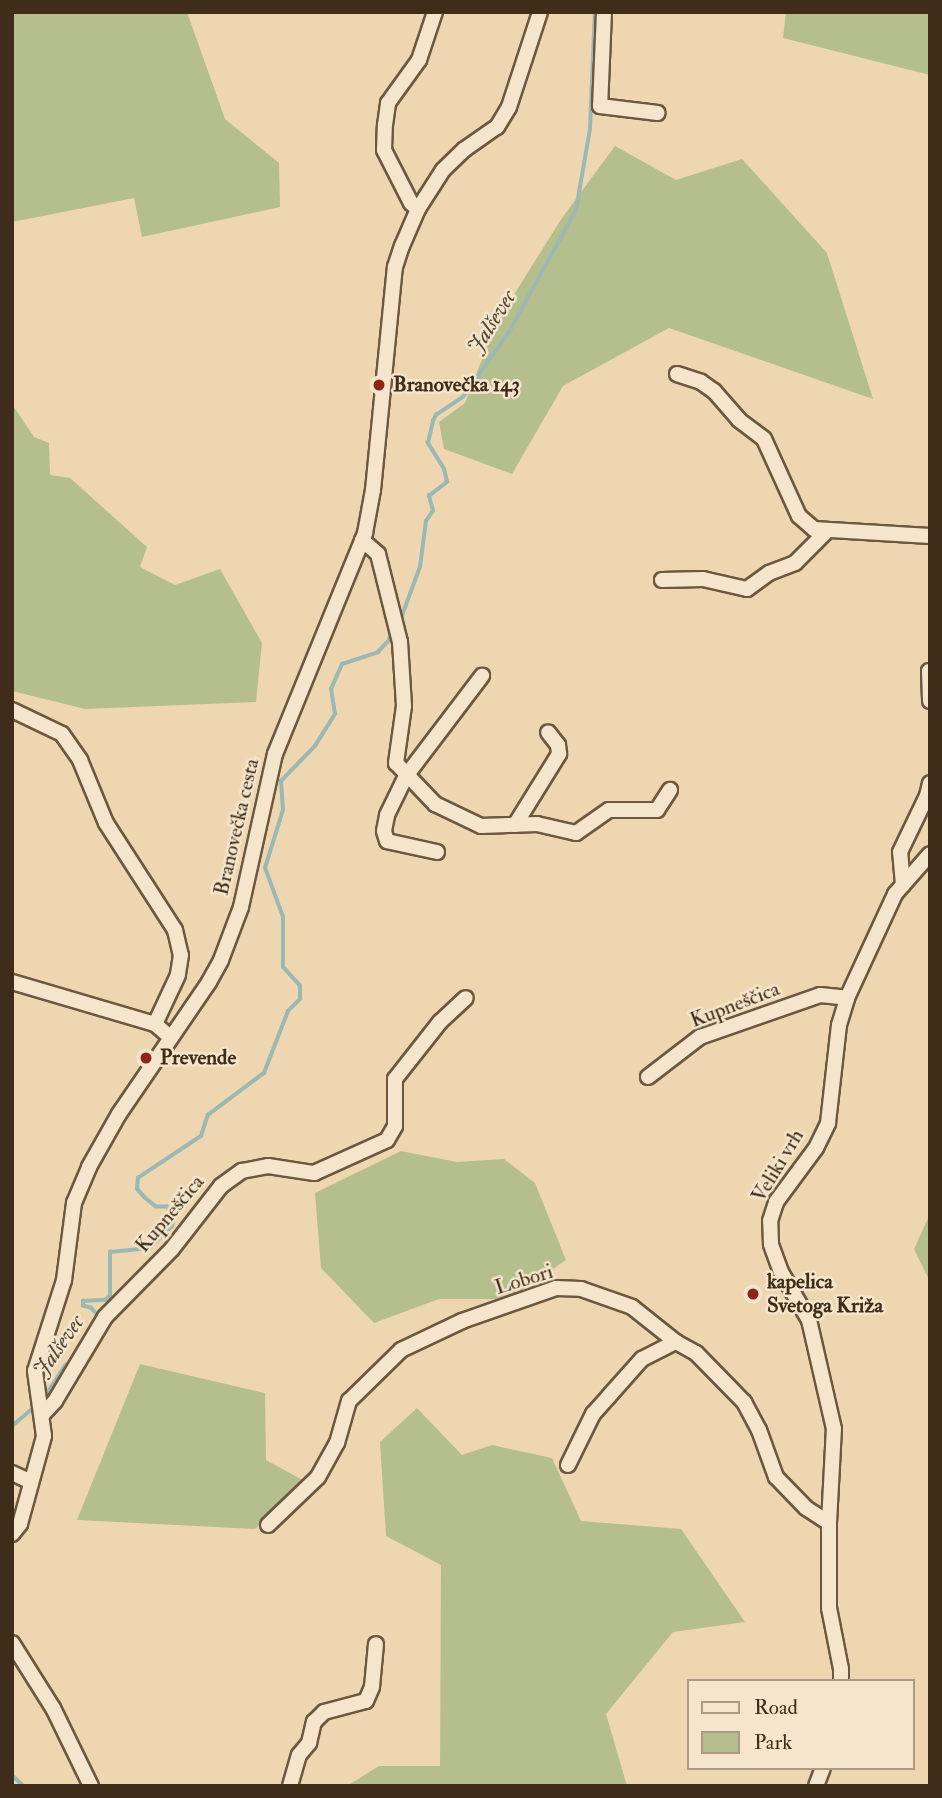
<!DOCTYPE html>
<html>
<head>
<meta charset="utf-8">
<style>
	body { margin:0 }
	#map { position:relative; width:942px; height:1798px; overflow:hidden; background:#eed7b0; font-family:"IM FELL Double Pica",serif }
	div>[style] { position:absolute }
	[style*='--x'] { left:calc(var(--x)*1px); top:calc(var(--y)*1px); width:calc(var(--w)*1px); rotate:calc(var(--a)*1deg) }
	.green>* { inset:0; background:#b5bf8e }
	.stream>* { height:3.5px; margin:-1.75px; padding:0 1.75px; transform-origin:1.75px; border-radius:1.75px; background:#9bb8b3 }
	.roads { filter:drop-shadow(2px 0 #6b583f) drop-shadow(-2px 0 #6b583f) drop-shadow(0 2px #6b583f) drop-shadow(0 -2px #6b583f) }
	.minor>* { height:14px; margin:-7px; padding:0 7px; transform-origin:7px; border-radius:7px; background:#f4e5cc }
	.dots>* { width:19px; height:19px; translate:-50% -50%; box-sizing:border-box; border:4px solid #f4e5cc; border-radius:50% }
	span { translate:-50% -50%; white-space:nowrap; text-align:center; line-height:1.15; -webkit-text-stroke:5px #f4e5cc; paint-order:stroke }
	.poi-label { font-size:21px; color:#3f2d19; font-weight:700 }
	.left { translate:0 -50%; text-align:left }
	.street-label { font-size:21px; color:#3f2d19 }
	.water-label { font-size:23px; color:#514938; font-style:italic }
	.frame { position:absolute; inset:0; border:14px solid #3f2d19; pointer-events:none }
	.legend { position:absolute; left:687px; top:1679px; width:228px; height:91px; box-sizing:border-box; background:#f4e5cc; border:2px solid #ac9b84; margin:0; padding:9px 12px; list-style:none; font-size:21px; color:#3f2d19 }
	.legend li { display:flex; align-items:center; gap:14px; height:35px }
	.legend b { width:35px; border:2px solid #ac9b84 }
</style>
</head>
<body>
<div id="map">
	<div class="green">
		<i style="clip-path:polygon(12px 12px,187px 12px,225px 119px,279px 163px,280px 207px,142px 237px,134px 198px,12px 222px)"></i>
		<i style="clip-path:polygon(786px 12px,930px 12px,930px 75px,783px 38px)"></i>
		<i style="clip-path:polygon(615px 146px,676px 180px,742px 159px,827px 253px,873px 399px,669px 328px,563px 386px,512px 474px,444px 449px,439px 422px,465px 403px,496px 323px,562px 218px)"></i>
		<i style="clip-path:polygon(12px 404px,34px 437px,49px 443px,50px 475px,70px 478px,147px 547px,140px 567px,175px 585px,220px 569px,262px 643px,256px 702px,85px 709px,12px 691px)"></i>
		<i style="clip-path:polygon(401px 1151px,457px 1162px,504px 1159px,535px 1183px,566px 1260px,509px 1299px,439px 1299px,374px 1323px,321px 1268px,315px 1193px)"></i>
		<i style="clip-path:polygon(930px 1214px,930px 1282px,914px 1249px)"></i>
		<i style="clip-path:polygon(140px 1364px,265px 1393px,266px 1460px,308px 1483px,255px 1529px,77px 1520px)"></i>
		<i style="clip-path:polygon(417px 1408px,462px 1455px,492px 1445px,552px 1458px,581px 1521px,681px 1529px,745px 1622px,673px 1632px,606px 1714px,627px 1786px,347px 1786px,379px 1766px,440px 1766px,441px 1565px,386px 1536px,380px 1442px)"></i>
	</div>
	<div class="stream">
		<i style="--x:400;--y:621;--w:58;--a:-69.7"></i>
		<i style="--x:420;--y:567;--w:46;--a:-82.6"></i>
		<i style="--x:426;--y:521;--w:12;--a:-55"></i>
		<i style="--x:433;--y:511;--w:16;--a:-105"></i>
		<i style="--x:429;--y:496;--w:23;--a:-38"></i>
		<i style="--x:447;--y:482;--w:13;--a:-103"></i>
		<i style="--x:444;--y:469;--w:31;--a:-122"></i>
		<i style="--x:428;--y:443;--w:23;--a:-77"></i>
		<i style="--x:433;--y:421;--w:7;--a:-63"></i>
		<i style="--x:436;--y:415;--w:32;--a:-34"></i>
		<i style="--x:463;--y:397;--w:80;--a:-54.7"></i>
		<i style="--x:509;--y:332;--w:139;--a:-61.2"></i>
		<i style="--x:576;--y:210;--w:82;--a:-80.2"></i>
		<i style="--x:590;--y:129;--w:117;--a:-87.6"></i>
		<i style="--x:100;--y:1318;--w:13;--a:-132"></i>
		<i style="--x:91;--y:1308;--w:8;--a:-166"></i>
		<i style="--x:83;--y:1306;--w:5;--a:-90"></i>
		<i style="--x:83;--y:1301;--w:22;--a:-3"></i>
		<i style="--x:105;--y:1300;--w:6;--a:-39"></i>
		<i style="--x:110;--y:1296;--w:44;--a:-90"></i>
		<i style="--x:110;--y:1252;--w:40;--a:-5.7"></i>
		<i style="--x:150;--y:1248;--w:31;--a:-45"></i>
		<i style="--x:172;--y:1226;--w:10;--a:-79"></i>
		<i style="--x:174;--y:1216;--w:11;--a:-128"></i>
		<i style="--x:167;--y:1207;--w:11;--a:180"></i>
		<i style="--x:156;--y:1207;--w:14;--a:-141"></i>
		<i style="--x:145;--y:1198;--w:12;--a:-132"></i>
		<i style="--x:137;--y:1189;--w:11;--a:-85"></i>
		<i style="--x:138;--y:1178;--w:76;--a:-33.7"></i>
		<i style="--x:201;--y:1136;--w:22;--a:-72"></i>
		<i style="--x:208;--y:1115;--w:70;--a:-36.9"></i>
		<i style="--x:264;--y:1073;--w:66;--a:-68.8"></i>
		<i style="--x:288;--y:1011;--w:17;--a:-45"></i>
		<i style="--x:300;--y:999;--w:13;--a:-90"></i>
		<i style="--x:300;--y:986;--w:25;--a:-132"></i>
		<i style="--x:283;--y:967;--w:50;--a:-90"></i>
		<i style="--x:283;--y:917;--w:52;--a:-110.2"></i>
		<i style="--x:265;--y:868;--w:61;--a:-72.8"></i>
		<i style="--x:283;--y:810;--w:29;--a:-94"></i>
		<i style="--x:281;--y:781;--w:49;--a:-45.8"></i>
		<i style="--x:315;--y:746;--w:38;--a:-58"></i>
		<i style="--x:335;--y:714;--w:25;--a:-99"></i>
		<i style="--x:331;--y:689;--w:27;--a:-66"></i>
		<i style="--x:342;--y:664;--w:38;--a:-18"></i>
		<i style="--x:378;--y:652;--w:16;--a:-47"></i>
		<i style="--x:389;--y:640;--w:13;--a:-77"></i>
		<i style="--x:44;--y:1398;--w:38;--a:-57"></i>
		<i style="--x:65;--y:1366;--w:10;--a:-37"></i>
		<i style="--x:12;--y:1426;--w:30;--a:-40"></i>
		<i style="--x:12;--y:1775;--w:16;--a:43"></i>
	</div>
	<div class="roads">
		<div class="minor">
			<i style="--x:604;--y:12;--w:94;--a:92.4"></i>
			<i style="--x:600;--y:106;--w:58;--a:6.9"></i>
			<i style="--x:418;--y:209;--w:9;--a:-139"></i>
			<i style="--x:411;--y:203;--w:59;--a:-117"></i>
			<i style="--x:384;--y:150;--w:25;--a:-88"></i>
			<i style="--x:385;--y:125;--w:22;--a:-82"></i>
			<i style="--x:388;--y:103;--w:53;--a:-54.2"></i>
			<i style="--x:419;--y:60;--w:51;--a:-71.6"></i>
			<i style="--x:677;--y:374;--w:25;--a:18"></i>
			<i style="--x:701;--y:382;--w:16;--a:35"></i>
			<i style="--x:714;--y:391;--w:38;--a:49"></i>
			<i style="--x:739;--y:420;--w:31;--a:37"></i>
			<i style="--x:764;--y:439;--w:85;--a:65.6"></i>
			<i style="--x:799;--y:516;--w:20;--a:41"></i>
			<i style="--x:814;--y:529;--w:116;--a:3.5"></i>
			<i style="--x:362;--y:540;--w:21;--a:41"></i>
			<i style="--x:378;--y:554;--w:91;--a:76"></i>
			<i style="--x:400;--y:642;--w:64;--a:86.4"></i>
			<i style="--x:404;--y:706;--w:58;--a:98"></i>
			<i style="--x:396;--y:763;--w:57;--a:46.4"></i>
			<i style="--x:435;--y:804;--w:51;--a:25.6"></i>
			<i style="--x:481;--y:826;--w:56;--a:-2"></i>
			<i style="--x:537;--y:824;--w:40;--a:13"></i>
			<i style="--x:576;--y:833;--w:40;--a:-34.9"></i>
			<i style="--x:609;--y:810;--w:48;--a:0"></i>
			<i style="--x:657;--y:810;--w:24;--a:-57"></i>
			<i style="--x:662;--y:580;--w:41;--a:-1.4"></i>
			<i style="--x:703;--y:579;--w:45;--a:12.8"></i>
			<i style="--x:747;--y:589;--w:27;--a:-36"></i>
			<i style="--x:769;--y:573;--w:28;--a:-21"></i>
			<i style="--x:795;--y:563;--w:44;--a:-45"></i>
			<i style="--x:929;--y:671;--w:30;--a:88"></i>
			<i style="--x:12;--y:710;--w:55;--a:25.6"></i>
			<i style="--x:62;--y:734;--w:32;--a:55"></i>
			<i style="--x:80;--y:760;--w:68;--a:67.6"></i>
			<i style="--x:106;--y:823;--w:127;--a:57.2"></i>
			<i style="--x:175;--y:930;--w:26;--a:77"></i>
			<i style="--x:181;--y:955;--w:20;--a:99"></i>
			<i style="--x:178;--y:975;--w:54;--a:115.1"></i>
			<i style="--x:155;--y:1024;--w:21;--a:41"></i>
			<i style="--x:515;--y:825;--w:84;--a:-58.2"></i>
			<i style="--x:559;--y:754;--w:9;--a:-96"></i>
			<i style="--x:558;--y:745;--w:16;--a:-128"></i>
			<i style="--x:437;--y:852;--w:51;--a:-167.6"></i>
			<i style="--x:387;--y:841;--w:10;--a:-107"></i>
			<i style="--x:384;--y:831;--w:16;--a:-79"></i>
			<i style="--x:387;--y:815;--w:43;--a:-64"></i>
			<i style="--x:406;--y:776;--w:126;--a:-52.8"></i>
			<i style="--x:903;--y:885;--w:33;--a:-95"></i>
			<i style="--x:900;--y:852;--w:62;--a:-64.3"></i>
			<i style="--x:927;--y:796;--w:13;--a:-77"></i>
			<i style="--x:12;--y:982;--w:149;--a:16.4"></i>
			<i style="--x:648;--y:1077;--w:66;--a:-37.6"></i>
			<i style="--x:700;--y:1037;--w:127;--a:-19.3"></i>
			<i style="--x:820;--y:995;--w:27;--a:6"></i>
			<i style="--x:43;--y:1414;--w:18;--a:-47"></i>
			<i style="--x:55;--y:1401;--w:98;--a:-59.2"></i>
			<i style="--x:105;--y:1317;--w:95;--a:-45.4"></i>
			<i style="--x:172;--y:1249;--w:80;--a:-52.1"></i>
			<i style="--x:221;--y:1186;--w:26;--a:-36"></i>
			<i style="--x:242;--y:1171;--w:26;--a:-11"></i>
			<i style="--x:268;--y:1166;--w:47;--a:8.7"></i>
			<i style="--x:314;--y:1173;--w:80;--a:-24.3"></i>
			<i style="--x:387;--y:1140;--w:16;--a:-60"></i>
			<i style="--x:395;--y:1126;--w:47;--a:-90"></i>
			<i style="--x:395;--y:1079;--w:73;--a:-51.7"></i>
			<i style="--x:440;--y:1022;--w:35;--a:-43"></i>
			<i style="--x:568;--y:1465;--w:57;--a:-63.9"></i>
			<i style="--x:593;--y:1414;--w:24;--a:-48"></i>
			<i style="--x:609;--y:1396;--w:50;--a:-48.3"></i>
			<i style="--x:642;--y:1359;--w:38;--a:-27"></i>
			<i style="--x:12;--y:1473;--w:21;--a:25"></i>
			<i style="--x:268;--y:1525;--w:69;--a:-43.8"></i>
			<i style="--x:318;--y:1477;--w:39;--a:-61"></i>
			<i style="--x:337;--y:1443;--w:44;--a:-74.1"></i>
			<i style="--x:349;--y:1401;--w:73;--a:-44.4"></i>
			<i style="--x:401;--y:1350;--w:68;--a:-25.4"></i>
			<i style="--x:462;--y:1321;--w:100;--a:-19.3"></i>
			<i style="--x:556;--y:1288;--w:25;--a:2"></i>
			<i style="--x:581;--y:1289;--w:54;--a:19.4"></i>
			<i style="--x:632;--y:1307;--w:56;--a:38.5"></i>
			<i style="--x:676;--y:1342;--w:23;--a:29"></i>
			<i style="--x:696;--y:1353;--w:69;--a:45.6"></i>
			<i style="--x:744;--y:1402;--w:32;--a:62"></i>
			<i style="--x:759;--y:1430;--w:50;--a:70.1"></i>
			<i style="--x:776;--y:1477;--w:43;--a:45.9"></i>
			<i style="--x:806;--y:1508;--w:27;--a:33"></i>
			<i style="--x:12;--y:1534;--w:13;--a:-51"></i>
			<i style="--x:20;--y:1524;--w:91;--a:-74.7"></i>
			<i style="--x:44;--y:1436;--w:66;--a:-97.9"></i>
			<i style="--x:35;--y:1371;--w:96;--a:-72.3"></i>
			<i style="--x:64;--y:1280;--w:78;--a:-82.6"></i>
			<i style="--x:74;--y:1203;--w:39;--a:-67"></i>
			<i style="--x:89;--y:1167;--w:61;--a:-60.5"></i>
			<i style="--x:119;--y:1114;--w:160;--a:-55.7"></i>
			<i style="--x:209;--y:982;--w:25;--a:-61"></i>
			<i style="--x:221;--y:960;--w:57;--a:-69.3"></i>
			<i style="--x:241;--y:907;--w:157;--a:-77.5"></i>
			<i style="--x:275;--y:754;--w:239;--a:-67.8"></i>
			<i style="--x:365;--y:533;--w:44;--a:-79.5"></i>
			<i style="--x:373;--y:490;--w:224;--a:-84.4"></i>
			<i style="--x:395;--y:267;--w:22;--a:-72"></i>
			<i style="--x:402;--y:246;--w:40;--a:-66.6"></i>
			<i style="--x:418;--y:209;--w:46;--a:-57.3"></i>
			<i style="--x:443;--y:170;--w:30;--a:-44"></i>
			<i style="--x:465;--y:149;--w:39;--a:-35"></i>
			<i style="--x:497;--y:127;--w:23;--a:-59"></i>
			<i style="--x:509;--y:107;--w:100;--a:-71.9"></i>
			<i style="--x:12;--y:1643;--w:77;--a:57.8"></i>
			<i style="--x:53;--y:1708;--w:87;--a:64"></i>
			<i style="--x:841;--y:1681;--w:12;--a:-90"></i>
			<i style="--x:841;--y:1669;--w:62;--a:-101.1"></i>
			<i style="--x:829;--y:1608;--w:85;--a:-90"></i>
			<i style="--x:829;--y:1523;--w:94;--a:-87"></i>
			<i style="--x:834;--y:1429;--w:112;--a:-102.9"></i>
			<i style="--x:809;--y:1320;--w:56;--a:-120.3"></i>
			<i style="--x:781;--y:1272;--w:30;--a:-110"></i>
			<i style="--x:771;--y:1244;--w:23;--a:-92"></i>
			<i style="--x:770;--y:1221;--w:20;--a:-72"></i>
			<i style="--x:776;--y:1202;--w:67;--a:-53.5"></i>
			<i style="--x:816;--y:1148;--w:28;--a:-64"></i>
			<i style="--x:828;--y:1123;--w:99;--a:-83.6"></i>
			<i style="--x:839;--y:1025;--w:28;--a:-73"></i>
			<i style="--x:847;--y:998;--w:115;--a:-65.2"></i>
			<i style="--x:895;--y:894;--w:53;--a:-48.8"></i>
			<i style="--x:290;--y:1786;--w:32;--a:-74"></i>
			<i style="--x:299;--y:1755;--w:16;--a:-50"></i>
			<i style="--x:309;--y:1743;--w:22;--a:-77"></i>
			<i style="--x:314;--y:1722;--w:14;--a:-45"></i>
			<i style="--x:324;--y:1712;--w:43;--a:-14.7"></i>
			<i style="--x:366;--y:1701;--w:15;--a:-67"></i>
			<i style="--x:372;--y:1687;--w:43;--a:-84.7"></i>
			<i style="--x:816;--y:1786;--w:19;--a:-69"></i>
		</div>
	</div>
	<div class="dots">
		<i style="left:379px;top:385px;background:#8f2418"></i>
		<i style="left:146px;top:1058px;background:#8f2418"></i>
		<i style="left:753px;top:1294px;background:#8f2418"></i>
	</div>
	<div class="poi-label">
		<span class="left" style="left:393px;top:385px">Branovečka 143</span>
		<span class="left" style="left:160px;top:1058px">Prevende</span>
		<span class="left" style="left:767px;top:1294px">kapelica<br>Svetoga Križa</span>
	</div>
	<div class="street-label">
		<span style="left:237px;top:827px;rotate:-77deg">Branovečka cesta</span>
		<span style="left:735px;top:1005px;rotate:-21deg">Kupneščica</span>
		<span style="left:778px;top:1166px;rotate:-59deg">Veliki vrh</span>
		<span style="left:170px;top:1214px;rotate:-50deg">Kupneščica</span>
		<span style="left:524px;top:1280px;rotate:-17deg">Lobori</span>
	</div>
	<div class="water-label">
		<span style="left:492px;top:322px;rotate:-58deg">Jalševec</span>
		<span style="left:59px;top:1346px;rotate:-55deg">Jalševec</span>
	</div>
	<div class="frame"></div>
	<ul class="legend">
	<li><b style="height:9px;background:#f4e5cc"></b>Road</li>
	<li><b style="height:19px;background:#b5bf8e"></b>Park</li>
	</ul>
</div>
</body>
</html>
